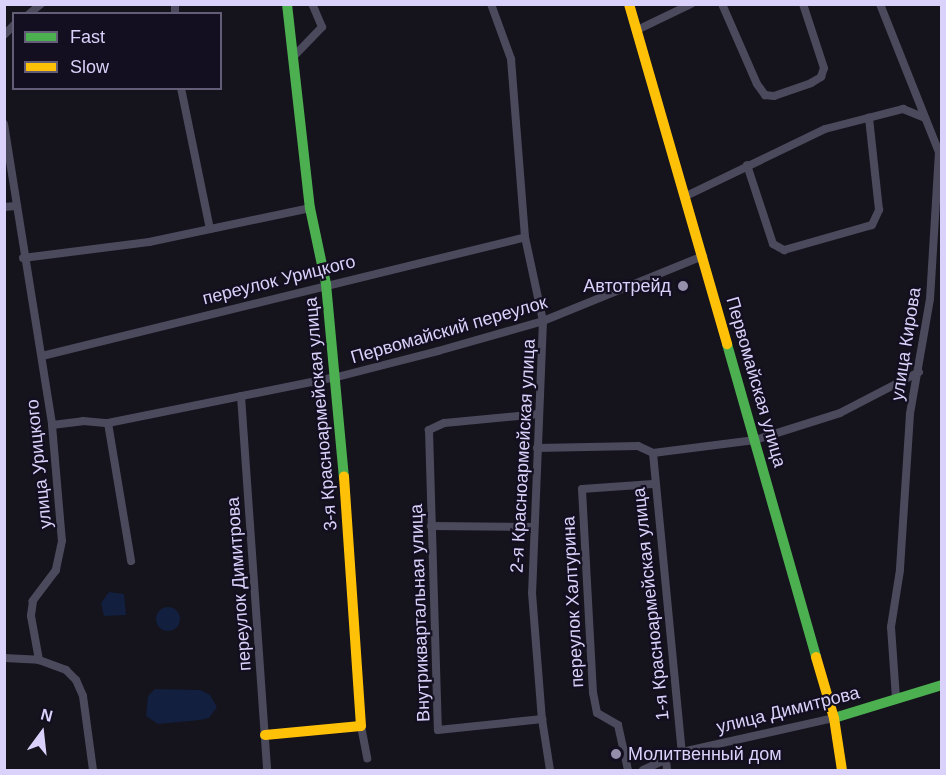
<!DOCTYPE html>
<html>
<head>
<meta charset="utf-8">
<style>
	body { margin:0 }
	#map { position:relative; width:946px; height:775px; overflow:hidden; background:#15131c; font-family:Arial,sans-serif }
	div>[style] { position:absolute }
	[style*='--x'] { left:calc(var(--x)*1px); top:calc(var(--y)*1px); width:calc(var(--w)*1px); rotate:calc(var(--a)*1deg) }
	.water>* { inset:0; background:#121f3e }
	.round { border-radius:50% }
	.street>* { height:8px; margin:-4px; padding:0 4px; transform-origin:4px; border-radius:4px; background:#4b495c }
	.fast>* { height:10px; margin:-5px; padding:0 5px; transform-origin:5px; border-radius:5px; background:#4caf50 }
	.slow>* { height:10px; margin:-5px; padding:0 5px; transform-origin:5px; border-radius:5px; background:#ffc107 }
	.dots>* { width:16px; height:16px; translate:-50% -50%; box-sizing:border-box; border:3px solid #130f20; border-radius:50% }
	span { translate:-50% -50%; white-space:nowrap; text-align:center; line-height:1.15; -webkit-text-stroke:4.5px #130f20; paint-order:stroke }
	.street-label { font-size:18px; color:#dad2fa }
	.poi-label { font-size:18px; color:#dad2fa }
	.right { translate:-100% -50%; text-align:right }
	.left { translate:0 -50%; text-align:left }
	.frame { position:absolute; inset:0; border:6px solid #dad2fa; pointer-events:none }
	.legend { position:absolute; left:12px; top:12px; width:210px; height:78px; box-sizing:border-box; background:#130f20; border:2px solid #635d77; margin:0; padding:8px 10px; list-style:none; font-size:18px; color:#dad2fa }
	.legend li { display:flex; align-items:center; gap:12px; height:30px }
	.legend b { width:30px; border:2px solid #635d77 }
	.north { position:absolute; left:12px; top:703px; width:60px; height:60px; -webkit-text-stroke:4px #130f20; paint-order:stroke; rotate:15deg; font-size:16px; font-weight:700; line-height:24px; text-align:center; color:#dad2fa }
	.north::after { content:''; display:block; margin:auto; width:21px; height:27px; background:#dad2fa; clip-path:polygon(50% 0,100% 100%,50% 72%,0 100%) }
</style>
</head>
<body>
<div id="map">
	<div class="water">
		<i style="clip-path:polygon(109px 592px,124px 594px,126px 615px,104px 616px,101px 603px)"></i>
		<i class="round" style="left:156px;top:607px;width:24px;height:24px"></i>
		<i style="clip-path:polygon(155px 689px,201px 690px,210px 695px,217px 707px,209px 718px,200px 720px,158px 724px,146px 716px,148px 696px)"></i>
	</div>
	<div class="street">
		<i style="--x:491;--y:4;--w:59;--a:70"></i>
		<i style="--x:511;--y:59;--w:179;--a:85.5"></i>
		<i style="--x:525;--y:237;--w:86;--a:77.9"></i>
		<i style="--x:543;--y:321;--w:272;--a:92.3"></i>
		<i style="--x:532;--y:593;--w:126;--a:85.5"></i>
		<i style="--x:542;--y:719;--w:52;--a:81.1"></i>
		<i style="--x:722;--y:4;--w:87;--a:66.4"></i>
		<i style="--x:757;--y:84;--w:14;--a:54"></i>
		<i style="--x:765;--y:95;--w:9;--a:6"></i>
		<i style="--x:774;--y:96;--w:39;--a:-19"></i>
		<i style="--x:811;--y:83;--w:12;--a:-31"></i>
		<i style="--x:821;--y:77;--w:9;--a:-72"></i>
		<i style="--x:824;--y:68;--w:67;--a:-108.2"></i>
		<i style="--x:880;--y:4;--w:159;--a:68.3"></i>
		<i style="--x:939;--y:152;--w:147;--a:93.5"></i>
		<i style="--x:930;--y:299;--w:117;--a:99.9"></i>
		<i style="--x:910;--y:414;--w:156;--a:93.7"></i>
		<i style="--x:900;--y:570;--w:58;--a:99"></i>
		<i style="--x:891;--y:627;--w:72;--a:86"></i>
		<i style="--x:29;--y:14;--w:16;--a:-40"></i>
		<i style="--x:175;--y:14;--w:10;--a:-90"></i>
		<i style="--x:637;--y:30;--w:60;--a:-25.7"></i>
		<i style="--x:4;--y:35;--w:14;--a:-45"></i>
		<i style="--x:295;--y:55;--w:39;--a:-46"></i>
		<i style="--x:322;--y:27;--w:25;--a:-113"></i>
		<i style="--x:181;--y:88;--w:144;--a:78.4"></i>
		<i style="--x:4;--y:124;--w:305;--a:80.9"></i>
		<i style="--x:52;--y:425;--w:116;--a:85.1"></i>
		<i style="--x:62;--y:541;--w:30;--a:102"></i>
		<i style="--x:56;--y:570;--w:39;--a:127"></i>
		<i style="--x:33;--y:601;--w:15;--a:98"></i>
		<i style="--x:31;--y:616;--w:45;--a:79.7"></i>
		<i style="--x:39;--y:660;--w:29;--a:20"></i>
		<i style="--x:66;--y:670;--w:14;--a:45"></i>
		<i style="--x:76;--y:680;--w:17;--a:66"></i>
		<i style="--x:83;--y:696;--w:75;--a:82.3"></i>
		<i style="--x:747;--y:165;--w:83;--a:71.8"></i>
		<i style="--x:773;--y:244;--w:13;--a:29"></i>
		<i style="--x:784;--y:250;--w:91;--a:-15.9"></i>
		<i style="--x:872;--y:225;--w:17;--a:-65"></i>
		<i style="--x:879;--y:210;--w:93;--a:-96.2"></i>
		<i style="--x:686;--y:196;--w:154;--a:-25.7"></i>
		<i style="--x:825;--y:129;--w:81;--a:-14.4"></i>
		<i style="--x:903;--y:109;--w:22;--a:22"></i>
		<i style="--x:4;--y:207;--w:12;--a:-5"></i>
		<i style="--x:23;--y:258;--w:127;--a:-7.2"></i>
		<i style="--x:149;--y:242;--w:165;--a:-11.9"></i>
		<i style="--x:42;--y:356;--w:497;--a:-13.8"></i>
		<i style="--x:241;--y:396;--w:375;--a:86"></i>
		<i style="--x:539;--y:414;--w:95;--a:174.6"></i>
		<i style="--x:444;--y:423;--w:17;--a:155"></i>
		<i style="--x:429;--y:430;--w:300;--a:88.3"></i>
		<i style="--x:438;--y:730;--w:105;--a:-6"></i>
		<i style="--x:108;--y:423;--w:140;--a:80.5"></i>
		<i style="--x:52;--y:425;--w:31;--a:-7"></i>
		<i style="--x:83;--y:421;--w:25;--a:5"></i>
		<i style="--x:108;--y:423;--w:234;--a:-11.4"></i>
		<i style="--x:337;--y:377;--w:104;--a:-14.4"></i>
		<i style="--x:438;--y:351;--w:109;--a:-15.9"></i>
		<i style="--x:543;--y:321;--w:173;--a:-22.1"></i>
		<i style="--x:537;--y:448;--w:101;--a:-1.1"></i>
		<i style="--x:638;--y:446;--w:17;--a:25"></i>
		<i style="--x:653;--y:453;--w:103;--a:-7.3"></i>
		<i style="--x:755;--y:440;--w:89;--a:-17.6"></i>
		<i style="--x:840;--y:413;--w:89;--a:-27.4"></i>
		<i style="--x:653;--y:453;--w:300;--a:84.5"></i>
		<i style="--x:431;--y:526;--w:102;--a:0.6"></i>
		<i style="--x:4;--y:658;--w:35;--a:3"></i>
		<i style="--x:361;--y:726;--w:33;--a:79"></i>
		<i style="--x:666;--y:760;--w:10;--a:84"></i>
		<i style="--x:628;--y:770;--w:46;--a:-102.5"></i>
		<i style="--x:618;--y:725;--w:24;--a:-150"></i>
		<i style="--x:597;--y:713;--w:20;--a:-101"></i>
		<i style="--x:593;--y:693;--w:204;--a:-93.1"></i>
		<i style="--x:582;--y:489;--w:71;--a:-4"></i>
		<i style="--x:643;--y:770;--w:43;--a:-24.8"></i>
		<i style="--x:682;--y:752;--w:156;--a:-12.6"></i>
	</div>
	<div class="fast">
		<i style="--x:287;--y:4;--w:205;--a:83.6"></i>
		<i style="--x:310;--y:208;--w:78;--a:78.1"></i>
		<i style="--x:326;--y:284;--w:194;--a:84.7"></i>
		<i style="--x:727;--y:344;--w:325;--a:74.1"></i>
		<i style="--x:834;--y:718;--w:113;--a:-17"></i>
	</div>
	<div class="slow">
		<i style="--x:629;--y:4;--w:354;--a:73.9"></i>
		<i style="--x:816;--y:657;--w:64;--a:73.6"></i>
		<i style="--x:834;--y:718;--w:53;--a:81.3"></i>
		<i style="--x:265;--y:735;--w:96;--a:-5.4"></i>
		<i style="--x:361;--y:726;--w:250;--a:-93.9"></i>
	</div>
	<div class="dots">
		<i style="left:683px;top:286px;background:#958fac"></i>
		<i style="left:616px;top:754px;background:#958fac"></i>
	</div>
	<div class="street-label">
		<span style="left:279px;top:280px;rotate:-14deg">переулок Урицкого</span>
		<span style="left:449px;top:330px;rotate:-16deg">Первомайский переулок</span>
		<span style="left:906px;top:344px;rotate:-81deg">улица Кирова</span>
		<span style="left:756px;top:382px;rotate:74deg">Первомайская улица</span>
		<span style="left:321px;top:414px;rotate:-95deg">3-я Красноармейская улица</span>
		<span style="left:523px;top:456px;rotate:-87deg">2-я Красноармейская улица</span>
		<span style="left:39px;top:464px;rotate:-96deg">улица Урицкого</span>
		<span style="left:239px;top:584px;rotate:-94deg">переулок Димитрова</span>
		<span style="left:573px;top:602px;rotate:-93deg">переулок Халтурина</span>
		<span style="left:651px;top:604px;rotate:-96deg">1-я Красноармейская улица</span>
		<span style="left:420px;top:613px;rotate:-92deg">Внутриквартальная улица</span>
		<span style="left:788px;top:710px;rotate:-14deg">улица Димитрова</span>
	</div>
	<div class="poi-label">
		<span class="right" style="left:671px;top:286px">Автотрейд</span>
		<span class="left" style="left:628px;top:754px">Молитвенный дом</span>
	</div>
	<div class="frame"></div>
	<ul class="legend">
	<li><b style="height:8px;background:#4caf50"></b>Fast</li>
	<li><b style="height:8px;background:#ffc107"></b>Slow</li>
	</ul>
	<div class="north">N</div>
</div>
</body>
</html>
